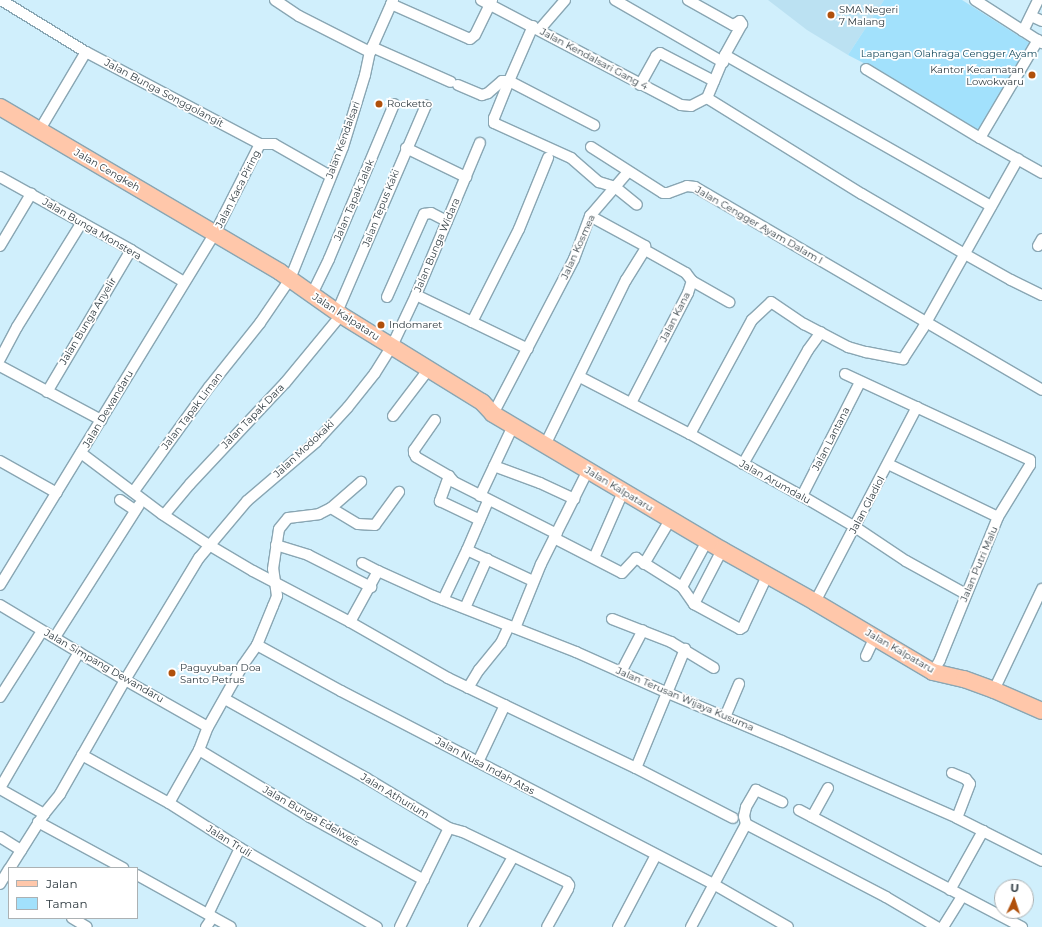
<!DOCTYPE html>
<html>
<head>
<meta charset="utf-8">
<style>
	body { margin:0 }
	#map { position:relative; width:1042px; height:927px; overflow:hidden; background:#d0effc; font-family:Montserrat,sans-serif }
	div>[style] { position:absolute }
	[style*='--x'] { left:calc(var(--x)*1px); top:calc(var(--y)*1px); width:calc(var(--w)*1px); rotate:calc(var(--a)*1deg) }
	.built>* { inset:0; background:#bbe1f2 }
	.green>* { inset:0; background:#a2e1fc }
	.roads { filter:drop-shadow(1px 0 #89a6b3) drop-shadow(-1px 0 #89a6b3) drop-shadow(0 1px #89a6b3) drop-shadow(0 -1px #89a6b3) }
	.minor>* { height:10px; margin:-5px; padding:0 5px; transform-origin:5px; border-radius:5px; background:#fff }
	.primary>* { height:16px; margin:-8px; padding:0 8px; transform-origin:8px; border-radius:8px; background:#ffc7aa }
	.dots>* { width:11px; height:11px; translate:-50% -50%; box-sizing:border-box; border:2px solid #fff; border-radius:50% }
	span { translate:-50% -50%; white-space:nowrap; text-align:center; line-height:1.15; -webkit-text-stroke:3.5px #fff; paint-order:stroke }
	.poi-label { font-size:10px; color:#2f3b41 }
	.left { translate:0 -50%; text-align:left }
	.right { translate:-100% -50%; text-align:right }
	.park-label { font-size:10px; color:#144a5d }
	.street-label { font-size:10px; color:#2f3b41 }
	.legend { position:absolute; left:8px; top:867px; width:130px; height:52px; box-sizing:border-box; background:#fff; border:1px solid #acb1b3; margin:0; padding:5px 7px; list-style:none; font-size:12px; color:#2f3b41 }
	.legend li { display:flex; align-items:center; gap:8px; height:20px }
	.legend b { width:20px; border:1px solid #acb1b3 }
	.north { position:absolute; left:994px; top:879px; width:40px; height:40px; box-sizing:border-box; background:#fff; border:1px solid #acb1b3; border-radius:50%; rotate:3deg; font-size:11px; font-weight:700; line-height:16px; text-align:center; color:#2f3b41 }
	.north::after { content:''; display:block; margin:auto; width:14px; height:18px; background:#b0500b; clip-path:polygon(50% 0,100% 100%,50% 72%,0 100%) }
</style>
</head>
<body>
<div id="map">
	<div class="built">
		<i style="clip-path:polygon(768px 0,884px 0,848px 55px,807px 30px)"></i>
	</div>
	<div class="green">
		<i style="clip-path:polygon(884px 0,962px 0,1030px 43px,976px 133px,879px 71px,848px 55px)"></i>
	</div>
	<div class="roads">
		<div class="minor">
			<i style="--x:1;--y:0;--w:100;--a:31.5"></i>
			<i style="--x:86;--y:52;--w:197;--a:27.9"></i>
			<i style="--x:260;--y:144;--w:14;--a:0"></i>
			<i style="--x:274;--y:144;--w:64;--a:29.7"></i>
			<i style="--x:275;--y:0;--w:29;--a:34"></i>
			<i style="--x:299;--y:16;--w:80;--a:26.9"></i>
			<i style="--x:481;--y:0;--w:226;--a:27.7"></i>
			<i style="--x:681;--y:105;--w:10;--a:6"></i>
			<i style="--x:691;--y:106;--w:18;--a:-27"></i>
			<i style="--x:615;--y:0;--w:125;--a:29.9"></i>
			<i style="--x:688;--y:0;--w:51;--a:29.1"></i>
			<i style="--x:733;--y:25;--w:8;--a:-30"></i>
			<i style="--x:740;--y:21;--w:4;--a:56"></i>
			<i style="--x:742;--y:24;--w:35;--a:119"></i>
			<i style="--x:725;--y:55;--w:47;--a:112.7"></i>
			<i style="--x:975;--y:0;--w:80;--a:32.7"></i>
			<i style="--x:391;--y:4;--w:86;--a:23.9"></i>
			<i style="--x:470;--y:39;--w:6;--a:-39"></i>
			<i style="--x:475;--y:35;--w:39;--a:-64"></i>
			<i style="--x:1031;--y:16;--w:12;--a:24"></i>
			<i style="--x:533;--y:26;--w:60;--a:113.6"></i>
			<i style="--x:509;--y:81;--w:40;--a:112"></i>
			<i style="--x:494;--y:118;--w:5;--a:90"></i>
			<i style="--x:494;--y:123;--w:85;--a:24.4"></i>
			<i style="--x:571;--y:158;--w:37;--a:41"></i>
			<i style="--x:599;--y:182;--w:17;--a:17"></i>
			<i style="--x:615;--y:187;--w:28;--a:39"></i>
			<i style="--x:540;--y:29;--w:38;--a:-49"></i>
			<i style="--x:1023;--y:31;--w:34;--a:-64"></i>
			<i style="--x:372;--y:47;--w:86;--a:23.9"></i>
			<i style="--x:725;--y:55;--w:306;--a:29.6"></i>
			<i style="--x:866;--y:69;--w:133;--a:31.2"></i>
			<i style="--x:980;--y:138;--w:71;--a:29.4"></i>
			<i style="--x:458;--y:85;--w:26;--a:23"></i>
			<i style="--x:482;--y:95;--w:6;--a:-18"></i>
			<i style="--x:488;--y:93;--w:18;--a:-41"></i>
			<i style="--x:502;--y:81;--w:7;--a:0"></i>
			<i style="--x:509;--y:81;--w:96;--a:27.4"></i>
			<i style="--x:640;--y:85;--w:33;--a:-61"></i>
			<i style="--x:656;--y:56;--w:5;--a:-37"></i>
			<i style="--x:660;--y:53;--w:61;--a:27.4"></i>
			<i style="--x:707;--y:98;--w:182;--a:31.8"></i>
			<i style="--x:862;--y:194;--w:117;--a:30.3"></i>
			<i style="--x:963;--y:253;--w:55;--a:29.4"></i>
			<i style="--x:1011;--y:280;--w:34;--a:26"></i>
			<i style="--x:39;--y:131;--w:92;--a:-59.3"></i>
			<i style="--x:980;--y:138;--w:114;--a:-59.4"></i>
			<i style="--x:591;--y:147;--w:85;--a:32.6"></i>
			<i style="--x:663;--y:193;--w:5;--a:0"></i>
			<i style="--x:668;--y:193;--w:20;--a:-20"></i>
			<i style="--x:687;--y:186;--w:8;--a:7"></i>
			<i style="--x:695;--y:187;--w:402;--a:30.3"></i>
			<i style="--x:406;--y:148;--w:67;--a:25.8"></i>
			<i style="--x:0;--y:177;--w:150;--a:29.1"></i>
			<i style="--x:131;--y:250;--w:62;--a:31.1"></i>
			<i style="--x:590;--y:216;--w:63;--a:28.6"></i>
			<i style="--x:645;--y:246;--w:4;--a:90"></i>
			<i style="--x:0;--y:246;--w:61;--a:-59.2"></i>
			<i style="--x:1038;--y:246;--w:8;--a:-60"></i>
			<i style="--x:692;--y:281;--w:43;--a:29.6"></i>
			<i style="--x:312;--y:294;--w:39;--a:-64"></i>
			<i style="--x:329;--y:259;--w:168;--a:-67.2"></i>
			<i style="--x:416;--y:295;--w:124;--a:25.7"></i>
			<i style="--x:387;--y:297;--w:91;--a:-66"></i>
			<i style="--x:424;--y:214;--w:7;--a:-8"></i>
			<i style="--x:431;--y:213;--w:18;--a:27"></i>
			<i style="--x:337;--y:312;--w:225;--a:-66.7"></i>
			<i style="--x:472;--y:322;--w:104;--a:-63.2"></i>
			<i style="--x:519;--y:229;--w:77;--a:-67.8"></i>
			<i style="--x:0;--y:359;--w:36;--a:-62"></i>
			<i style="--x:17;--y:327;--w:123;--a:-58.2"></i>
			<i style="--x:0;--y:366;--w:115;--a:28.1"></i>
			<i style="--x:845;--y:374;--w:204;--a:24.9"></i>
			<i style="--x:1030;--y:460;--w:5;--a:90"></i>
			<i style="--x:1030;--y:465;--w:61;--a:121.6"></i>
			<i style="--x:998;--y:517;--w:154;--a:112.1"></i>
			<i style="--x:940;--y:660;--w:14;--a:120"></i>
			<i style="--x:580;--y:377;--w:124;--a:27.4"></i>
			<i style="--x:690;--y:434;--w:128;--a:29"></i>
			<i style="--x:802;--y:496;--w:61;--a:30.3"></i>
			<i style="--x:855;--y:527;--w:61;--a:33.7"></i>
			<i style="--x:906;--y:561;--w:68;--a:28.8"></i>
			<i style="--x:47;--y:392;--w:165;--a:-59.4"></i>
			<i style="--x:631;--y:403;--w:124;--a:-62.6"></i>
			<i style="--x:688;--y:293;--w:13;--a:-72"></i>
			<i style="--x:692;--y:281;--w:10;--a:-127"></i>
			<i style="--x:686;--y:273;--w:47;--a:-150.7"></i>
			<i style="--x:493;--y:414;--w:175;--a:-62.4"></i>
			<i style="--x:574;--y:259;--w:46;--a:-69.6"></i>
			<i style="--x:590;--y:216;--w:58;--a:-49.2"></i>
			<i style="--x:393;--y:416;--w:58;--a:-52.7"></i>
			<i style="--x:435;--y:420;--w:37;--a:125"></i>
			<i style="--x:414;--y:450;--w:3;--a:90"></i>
			<i style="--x:414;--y:453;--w:4;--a:63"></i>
			<i style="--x:416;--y:457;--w:38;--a:30"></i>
			<i style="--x:449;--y:476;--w:8;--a:50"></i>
			<i style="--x:454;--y:482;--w:115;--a:26.8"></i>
			<i style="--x:690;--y:434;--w:130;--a:-61.5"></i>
			<i style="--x:752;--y:320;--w:26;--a:-43"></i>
			<i style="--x:771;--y:302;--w:40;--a:34"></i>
			<i style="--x:804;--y:324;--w:50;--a:27.6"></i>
			<i style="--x:848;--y:347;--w:19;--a:16"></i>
			<i style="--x:866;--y:352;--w:38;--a:11"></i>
			<i style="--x:903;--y:359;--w:37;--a:-57"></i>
			<i style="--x:923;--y:328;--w:194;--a:-60.7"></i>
			<i style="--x:545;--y:445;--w:184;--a:-63.9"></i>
			<i style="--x:626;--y:280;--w:36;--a:-58"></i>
			<i style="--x:81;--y:453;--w:101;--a:37"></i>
			<i style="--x:162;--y:514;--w:56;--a:33.4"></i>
			<i style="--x:209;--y:545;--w:51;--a:30.6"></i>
			<i style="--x:253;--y:571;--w:110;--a:27.7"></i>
			<i style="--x:350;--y:622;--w:113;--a:29.7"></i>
			<i style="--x:448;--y:678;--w:208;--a:25.6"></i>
			<i style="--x:636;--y:768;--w:109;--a:27.3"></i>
			<i style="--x:0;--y:461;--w:65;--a:29.3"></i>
			<i style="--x:743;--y:464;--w:131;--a:-60.3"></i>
			<i style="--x:808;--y:350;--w:22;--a:-54"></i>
			<i style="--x:888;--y:464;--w:122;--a:25.7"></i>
			<i style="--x:494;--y:466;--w:49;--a:20.3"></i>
			<i style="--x:540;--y:483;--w:38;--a:25"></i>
			<i style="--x:449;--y:476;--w:27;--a:110"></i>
			<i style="--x:440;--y:501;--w:44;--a:25.4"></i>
			<i style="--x:134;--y:491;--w:128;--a:-54.2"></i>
			<i style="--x:209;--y:387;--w:82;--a:-51.4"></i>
			<i style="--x:260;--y:323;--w:53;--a:-55.7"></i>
			<i style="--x:290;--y:279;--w:142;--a:-68.1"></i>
			<i style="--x:343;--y:147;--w:75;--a:-73"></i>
			<i style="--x:365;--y:75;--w:24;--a:-78"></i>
			<i style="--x:370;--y:52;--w:57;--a:-66.1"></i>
			<i style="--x:480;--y:496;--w:77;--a:-64.8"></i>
			<i style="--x:802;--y:496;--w:128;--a:-63"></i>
			<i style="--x:120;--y:500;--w:18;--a:34"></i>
			<i style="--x:488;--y:501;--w:53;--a:113.2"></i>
			<i style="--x:467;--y:550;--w:73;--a:25.2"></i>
			<i style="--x:331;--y:508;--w:31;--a:31"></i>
			<i style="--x:358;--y:524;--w:17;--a:3"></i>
			<i style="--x:375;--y:525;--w:41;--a:-54"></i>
			<i style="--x:164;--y:515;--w:40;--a:-50"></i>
			<i style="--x:190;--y:484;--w:139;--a:-46.8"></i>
			<i style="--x:285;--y:383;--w:88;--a:-50.5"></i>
			<i style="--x:554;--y:538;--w:76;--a:27.2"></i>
			<i style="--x:622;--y:573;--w:21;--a:-47"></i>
			<i style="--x:636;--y:558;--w:54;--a:32.2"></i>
			<i style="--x:682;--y:587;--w:21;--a:55"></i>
			<i style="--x:694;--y:604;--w:52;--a:28.5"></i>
			<i style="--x:740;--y:629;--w:4;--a:-34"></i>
			<i style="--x:743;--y:627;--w:56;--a:-64.8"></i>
			<i style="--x:276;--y:545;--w:34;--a:17"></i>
			<i style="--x:308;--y:555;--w:71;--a:26.9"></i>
			<i style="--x:594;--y:558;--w:72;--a:-66.3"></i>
			<i style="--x:362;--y:563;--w:18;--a:27"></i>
			<i style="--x:644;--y:564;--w:51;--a:-59.4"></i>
			<i style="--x:0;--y:585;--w:412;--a:-58.6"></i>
			<i style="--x:215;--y:233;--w:100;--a:-63.2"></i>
			<i style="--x:682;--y:587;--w:52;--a:-61.5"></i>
			<i style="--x:443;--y:600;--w:55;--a:-64.4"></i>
			<i style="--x:815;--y:602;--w:220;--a:-62.4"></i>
			<i style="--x:694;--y:604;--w:61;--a:-62.6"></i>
			<i style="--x:0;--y:605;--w:146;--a:31"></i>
			<i style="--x:125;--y:680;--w:95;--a:29.5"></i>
			<i style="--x:465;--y:608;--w:54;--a:-65.8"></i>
			<i style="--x:612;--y:619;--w:63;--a:21.3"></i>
			<i style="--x:671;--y:642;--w:50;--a:31.2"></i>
			<i style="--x:350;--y:622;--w:58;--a:-61.2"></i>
			<i style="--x:378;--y:571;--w:60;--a:24.4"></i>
			<i style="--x:433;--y:596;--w:154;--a:21.4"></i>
			<i style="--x:576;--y:652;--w:103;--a:24.1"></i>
			<i style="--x:670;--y:694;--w:121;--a:22.8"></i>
			<i style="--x:782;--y:741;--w:191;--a:23.7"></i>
			<i style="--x:957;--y:818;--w:95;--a:26.8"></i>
			<i style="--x:515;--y:628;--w:69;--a:-67.9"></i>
			<i style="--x:541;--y:564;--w:105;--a:-63.4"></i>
			<i style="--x:55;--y:637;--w:156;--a:-57.5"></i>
			<i style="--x:257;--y:645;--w:96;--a:28.7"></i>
			<i style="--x:341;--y:691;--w:421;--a:27.4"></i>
			<i style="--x:715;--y:885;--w:84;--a:29.9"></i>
			<i style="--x:866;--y:656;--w:21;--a:-65"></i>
			<i style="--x:621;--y:672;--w:47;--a:-62.4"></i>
			<i style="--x:468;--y:688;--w:21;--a:-59"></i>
			<i style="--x:479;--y:670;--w:35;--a:-51"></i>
			<i style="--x:501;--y:643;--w:19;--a:-65"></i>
			<i style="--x:994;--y:690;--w:112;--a:-64.6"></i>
			<i style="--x:0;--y:697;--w:78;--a:-57.5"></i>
			<i style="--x:225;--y:699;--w:162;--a:29.3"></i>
			<i style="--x:366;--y:778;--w:97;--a:31.1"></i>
			<i style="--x:449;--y:828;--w:15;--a:16"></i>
			<i style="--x:463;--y:832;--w:115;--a:25.7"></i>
			<i style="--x:567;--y:882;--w:4;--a:56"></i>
			<i style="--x:569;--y:885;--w:4;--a:104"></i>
			<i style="--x:568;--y:889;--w:43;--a:118.9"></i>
			<i style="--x:725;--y:717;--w:36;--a:-67"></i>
			<i style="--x:199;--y:750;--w:130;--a:31.1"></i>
			<i style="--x:310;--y:817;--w:130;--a:28.9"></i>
			<i style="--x:82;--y:755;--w:99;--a:28.9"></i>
			<i style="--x:169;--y:803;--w:84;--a:32.4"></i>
			<i style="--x:240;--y:848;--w:158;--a:30"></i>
			<i style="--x:478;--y:762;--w:63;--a:-64.7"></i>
			<i style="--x:636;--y:768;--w:129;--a:-67.6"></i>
			<i style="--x:952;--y:773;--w:15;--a:23"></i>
			<i style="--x:966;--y:779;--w:6;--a:51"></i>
			<i style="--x:970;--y:784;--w:36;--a:111"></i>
			<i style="--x:0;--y:788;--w:157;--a:-59.8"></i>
			<i style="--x:0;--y:789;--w:51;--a:29.6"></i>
			<i style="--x:169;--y:803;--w:61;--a:-60.5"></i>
			<i style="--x:199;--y:750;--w:25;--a:-69"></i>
			<i style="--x:208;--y:727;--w:71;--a:-60.6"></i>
			<i style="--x:243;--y:665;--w:24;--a:-55"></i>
			<i style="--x:257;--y:645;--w:42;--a:-67.7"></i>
			<i style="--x:273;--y:606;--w:11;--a:-68"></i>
			<i style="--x:277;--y:596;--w:27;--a:-98"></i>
			<i style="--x:273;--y:569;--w:40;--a:-81.5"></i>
			<i style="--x:279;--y:529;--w:14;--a:-51"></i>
			<i style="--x:288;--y:518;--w:31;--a:-7"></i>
			<i style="--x:319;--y:514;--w:13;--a:-27"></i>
			<i style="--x:331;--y:508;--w:40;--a:-41"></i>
			<i style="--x:799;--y:810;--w:252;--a:27.7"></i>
			<i style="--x:812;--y:817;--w:33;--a:-61"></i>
			<i style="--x:38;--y:822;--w:97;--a:28.4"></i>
			<i style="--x:746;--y:824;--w:158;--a:27.5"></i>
			<i style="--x:886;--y:897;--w:59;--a:30.5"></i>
			<i style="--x:0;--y:837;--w:25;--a:32"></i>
			<i style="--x:10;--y:868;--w:64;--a:-57.8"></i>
			<i style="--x:44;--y:814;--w:26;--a:-51"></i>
			<i style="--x:60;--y:794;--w:131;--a:-60.3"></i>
			<i style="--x:125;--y:680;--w:143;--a:-58.8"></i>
			<i style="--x:199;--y:558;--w:75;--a:-49.9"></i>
			<i style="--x:247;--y:501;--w:91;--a:-40.5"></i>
			<i style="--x:316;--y:442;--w:47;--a:-47.6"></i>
			<i style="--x:348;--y:407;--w:43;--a:-51.5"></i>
			<i style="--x:375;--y:373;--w:32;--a:-58"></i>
			<i style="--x:392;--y:346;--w:56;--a:-64.8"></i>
			<i style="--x:416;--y:295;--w:165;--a:-67.2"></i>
			<i style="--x:137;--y:875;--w:107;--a:29"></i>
			<i style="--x:0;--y:884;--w:17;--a:-59"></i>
			<i style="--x:950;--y:890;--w:68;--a:-60.8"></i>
			<i style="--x:208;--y:914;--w:73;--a:-64.1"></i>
			<i style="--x:72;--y:918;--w:17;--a:31"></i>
			<i style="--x:206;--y:927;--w:12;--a:-55"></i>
			<i style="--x:400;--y:927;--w:110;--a:-63.7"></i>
			<i style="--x:473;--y:927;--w:81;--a:-60.3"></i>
			<i style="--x:618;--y:927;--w:81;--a:-62.2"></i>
			<i style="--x:691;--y:927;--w:117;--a:-61.9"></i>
			<i style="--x:746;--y:824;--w:8;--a:-104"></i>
			<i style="--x:744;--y:816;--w:9;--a:-77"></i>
			<i style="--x:746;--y:807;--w:20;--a:-60"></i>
			<i style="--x:756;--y:790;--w:29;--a:25"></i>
			<i style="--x:943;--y:927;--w:36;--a:-58"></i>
		</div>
		<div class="primary">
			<i style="--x:0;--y:107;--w:325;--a:30.5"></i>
			<i style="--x:280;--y:272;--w:75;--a:35.2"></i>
			<i style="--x:341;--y:315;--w:166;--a:31.7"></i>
			<i style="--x:482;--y:402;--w:16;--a:47"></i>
			<i style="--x:493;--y:414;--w:266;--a:30.7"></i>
			<i style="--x:722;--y:550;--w:107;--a:29.2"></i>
			<i style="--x:815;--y:602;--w:137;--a:30.7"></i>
			<i style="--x:933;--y:672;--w:32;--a:13"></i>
			<i style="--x:964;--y:679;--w:32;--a:20"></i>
			<i style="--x:994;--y:690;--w:52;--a:23.6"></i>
		</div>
	</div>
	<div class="dots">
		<i style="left:831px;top:15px;background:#b0500b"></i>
		<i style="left:1032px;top:75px;background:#b0500b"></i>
		<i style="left:379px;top:104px;background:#b0500b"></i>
		<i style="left:381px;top:325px;background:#b0500b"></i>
		<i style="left:172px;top:673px;background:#b0500b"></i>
	</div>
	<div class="poi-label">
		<span class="left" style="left:839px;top:15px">SMA Negeri<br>7 Malang</span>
		<span class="right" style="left:1024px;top:75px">Kantor Kecamatan<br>Lowokwaru</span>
		<span class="left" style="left:387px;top:104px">Rocketto</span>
		<span class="left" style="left:389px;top:325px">Indomaret</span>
		<span class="left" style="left:180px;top:673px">Paguyuban Doa<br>Santo Petrus</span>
	</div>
	<div class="park-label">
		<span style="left:949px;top:54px">Lapangan Olahraga Cengger Ayam</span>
	</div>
	<div class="street-label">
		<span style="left:594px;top:59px;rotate:28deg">Jalan Kendalsari Gang 4</span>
		<span style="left:164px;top:93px;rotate:28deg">Jalan Bunga Songgolangit</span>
		<span style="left:343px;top:140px;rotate:-70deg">Jalan Kendalsari</span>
		<span style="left:107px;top:170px;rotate:30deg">Jalan Cengkeh</span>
		<span style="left:238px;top:189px;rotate:-63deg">Jalan Kaca Piring</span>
		<span style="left:354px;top:200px;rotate:-67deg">Jalan Tapak Jalak</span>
		<span style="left:381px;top:208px;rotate:-68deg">Jalan Tepus Kaki</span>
		<span style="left:759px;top:225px;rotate:30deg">Jalan Cengger Ayam Dalam I</span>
		<span style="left:92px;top:229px;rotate:30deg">Jalan Bunga Monstera</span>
		<span style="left:437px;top:245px;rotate:-67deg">Jalan Bunga Widara</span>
		<span style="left:578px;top:247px;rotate:-66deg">Jalan Kosmea</span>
		<span style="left:346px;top:317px;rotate:33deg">Jalan Kalpataru</span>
		<span style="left:675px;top:317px;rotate:-63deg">Jalan Kana</span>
		<span style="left:88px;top:321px;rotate:-59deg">Jalan Bunga Anyelir</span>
		<span style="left:108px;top:409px;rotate:-59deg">Jalan Dewandaru</span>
		<span style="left:192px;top:411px;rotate:-53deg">Jalan Tapak Liman</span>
		<span style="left:253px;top:416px;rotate:-46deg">Jalan Tapak Dara</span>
		<span style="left:831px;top:439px;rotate:-63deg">Jalan Lantana</span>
		<span style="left:304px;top:449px;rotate:-43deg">Jalan Modokaki</span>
		<span style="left:775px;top:482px;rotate:29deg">Jalan Arumdalu</span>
		<span style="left:619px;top:489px;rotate:31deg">Jalan Kalpataru</span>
		<span style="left:867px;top:505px;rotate:-62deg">Jalan Gladiol</span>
		<span style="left:979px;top:564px;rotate:-67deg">Jalan Putri Malu</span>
		<span style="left:900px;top:651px;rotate:30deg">Jalan Kalpataru</span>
		<span style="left:104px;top:666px;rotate:30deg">Jalan Simpang Dewandaru</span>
		<span style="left:685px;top:699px;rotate:23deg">Jalan Terusan Wijaya Kusuma</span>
		<span style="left:485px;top:766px;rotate:28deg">Jalan Nusa Indah Atas</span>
		<span style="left:395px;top:796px;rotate:31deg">Jalan Athurium</span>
		<span style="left:311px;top:816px;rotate:30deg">Jalan Bunga Edelweis</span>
		<span style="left:229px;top:841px;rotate:32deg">Jalan Truli</span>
	</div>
	<ul class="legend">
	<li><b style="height:5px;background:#ffc7aa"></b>Jalan</li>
	<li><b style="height:11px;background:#a2e1fc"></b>Taman</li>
	</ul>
	<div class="north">U</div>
</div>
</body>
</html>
